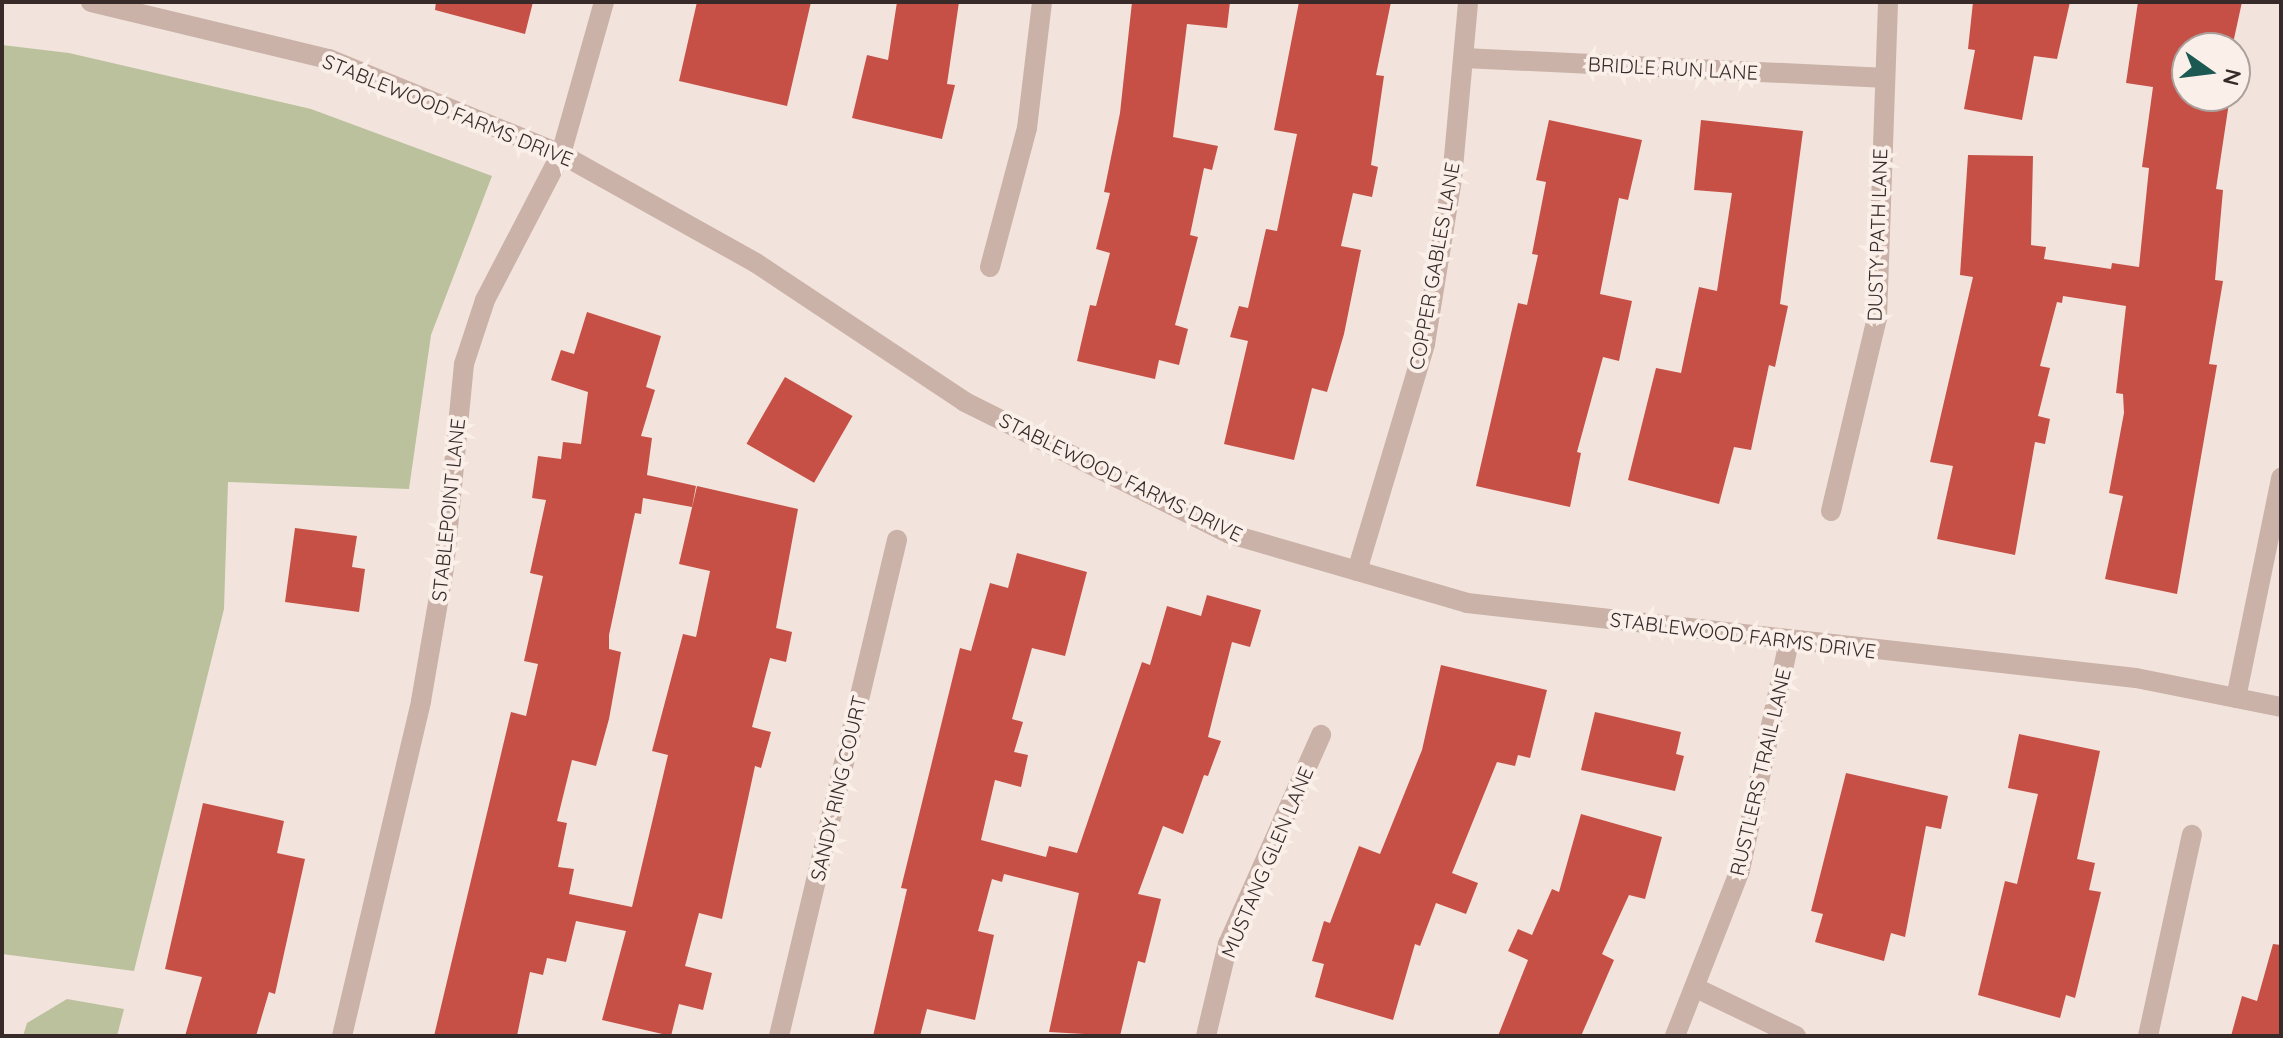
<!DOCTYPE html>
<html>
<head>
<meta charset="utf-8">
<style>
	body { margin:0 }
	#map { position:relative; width:2283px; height:1038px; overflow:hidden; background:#f2e4dc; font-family:Quicksand,sans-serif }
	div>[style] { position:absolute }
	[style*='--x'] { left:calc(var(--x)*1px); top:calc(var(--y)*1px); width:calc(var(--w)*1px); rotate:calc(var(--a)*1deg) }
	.green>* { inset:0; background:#bbc19c }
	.building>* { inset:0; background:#c65046; transform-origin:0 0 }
	.minor>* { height:20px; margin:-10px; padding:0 10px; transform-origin:10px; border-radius:10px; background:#cab2a8 }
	span { translate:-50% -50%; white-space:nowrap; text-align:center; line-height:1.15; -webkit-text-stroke:8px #faefe9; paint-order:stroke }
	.street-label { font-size:20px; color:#372a28 }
	.frame { position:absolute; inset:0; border:4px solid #372a28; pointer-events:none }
	.north { position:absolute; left:2171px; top:32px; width:80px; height:80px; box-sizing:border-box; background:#faefe9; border:2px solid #aca09c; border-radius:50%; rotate:104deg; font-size:22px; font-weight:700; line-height:32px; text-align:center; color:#372a28 }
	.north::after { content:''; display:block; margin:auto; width:28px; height:36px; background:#1d5953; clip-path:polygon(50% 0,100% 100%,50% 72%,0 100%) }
</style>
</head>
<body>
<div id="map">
	<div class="green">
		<i style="clip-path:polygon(2px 45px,69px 53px,311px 109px,492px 176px,431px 335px,409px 489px,228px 482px,224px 609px,134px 971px,2px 954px)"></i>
		<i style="clip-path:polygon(67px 999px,124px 1009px,117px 1036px,23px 1036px,27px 1023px)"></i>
	</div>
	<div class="building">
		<i style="clip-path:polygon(436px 2px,533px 2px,525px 34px,435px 10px)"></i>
		<i style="clip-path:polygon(697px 2px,811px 2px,787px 106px,679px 81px)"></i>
		<i style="clip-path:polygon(897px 2px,959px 2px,947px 84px,955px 85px,942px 139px,852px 118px,867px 55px,888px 60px)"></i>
		<i style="clip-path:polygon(1132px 2px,1230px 2px,1227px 28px,1187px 24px,1173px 137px,1218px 146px,1212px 170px,1204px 168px,1190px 235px,1198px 237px,1175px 325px,1188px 329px,1179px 365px,1159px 360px,1155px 379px,1077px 361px,1090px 305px,1096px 306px,1110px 253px,1096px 249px,1110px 193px,1104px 192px,1120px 113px)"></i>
		<i style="clip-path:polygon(1299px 2px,1391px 2px,1376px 75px,1384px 76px,1371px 165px,1378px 167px,1372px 197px,1353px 193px,1341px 246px,1361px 250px,1344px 334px,1327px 392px,1312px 388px,1294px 460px,1224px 444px,1248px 341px,1230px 337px,1239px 306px,1248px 308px,1266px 229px,1277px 231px,1297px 134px,1274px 130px)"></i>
		<i style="clip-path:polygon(1973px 2px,2070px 2px,2057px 59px,2034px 56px,2022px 120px,1964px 109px,1975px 50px,1968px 49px)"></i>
		<i style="clip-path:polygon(2138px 2px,2242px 2px,2232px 48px,2187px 48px,2187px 96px,2230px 96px,2216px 189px,2223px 190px,2215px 280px,2223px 281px,2209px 364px,2217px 365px,2177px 594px,2105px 579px,2123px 496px,2109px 493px,2124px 413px,2123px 394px,2116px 393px,2126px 306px,2063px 296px,2062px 303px,2057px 302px,2040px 366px,2050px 368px,2038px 416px,2050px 419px,2045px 444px,2035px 442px,2015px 555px,1937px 539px,1953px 466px,1930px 462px,1973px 277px,1960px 275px,1968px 155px,2033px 156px,2031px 245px,2046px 247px,2044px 259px,2111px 269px,2112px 263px,2139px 267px,2149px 168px,2142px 167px,2153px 87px,2126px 83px)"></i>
		<i style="clip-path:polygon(1549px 120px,1642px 140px,1628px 200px,1619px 198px,1600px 294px,1632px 301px,1619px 361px,1603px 357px,1577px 452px,1581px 453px,1570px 507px,1476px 486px,1518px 303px,1527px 305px,1538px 255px,1532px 254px,1546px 182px,1536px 180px)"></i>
		<i style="clip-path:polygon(1701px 120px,1803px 131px,1780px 304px,1788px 306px,1775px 367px,1769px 365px,1751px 450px,1734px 447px,1719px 504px,1628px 480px,1656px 368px,1681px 373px,1699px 287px,1717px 291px,1732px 193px,1694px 190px)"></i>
		<i style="clip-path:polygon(587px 312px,661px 336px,646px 387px,655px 390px,641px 436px,652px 438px,647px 475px,696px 486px,692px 507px,643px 498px,641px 514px,635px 513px,609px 635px,609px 649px,621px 652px,609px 719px,596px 766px,572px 760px,557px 821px,567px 823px,558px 867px,574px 869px,569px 894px,632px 907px,668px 755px,652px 751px,683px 634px,696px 637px,710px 571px,679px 564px,697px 486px,798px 509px,776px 628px,792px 632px,786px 662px,770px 658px,752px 727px,771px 732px,761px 768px,755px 766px,722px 919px,699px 913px,685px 966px,712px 973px,703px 1010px,679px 1004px,671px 1036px,602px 1020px,626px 931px,576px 921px,566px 962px,547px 958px,543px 975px,530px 972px,517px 1036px,434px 1036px,511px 712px,526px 716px,538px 664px,524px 661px,543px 576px,530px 573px,546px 500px,532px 498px,538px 456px,561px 459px,563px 442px,581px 444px,588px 392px,551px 380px,561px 350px,574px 354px)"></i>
		<i style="left:785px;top:377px;width:78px;height:77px;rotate:30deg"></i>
		<i style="clip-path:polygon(295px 528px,357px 536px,352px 567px,365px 569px,359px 612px,285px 602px)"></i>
		<i style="clip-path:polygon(1017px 553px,1087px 572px,1065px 656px,1032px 648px,1012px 719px,1023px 722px,1014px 752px,1028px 755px,1021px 787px,995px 780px,981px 840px,1046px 857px,1049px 846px,1077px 853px,1142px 662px,1150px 665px,1167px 606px,1201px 616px,1207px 595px,1261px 610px,1250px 647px,1232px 642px,1208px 737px,1221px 741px,1208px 776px,1204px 775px,1183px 834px,1163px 826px,1138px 894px,1161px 899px,1145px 963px,1138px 961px,1120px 1036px,1049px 1032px,1079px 893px,1004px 874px,1002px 882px,992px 879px,978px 931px,994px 935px,975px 1020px,927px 1009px,920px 1036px,873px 1036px,907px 889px,901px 888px,960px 648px,971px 651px,990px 583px,1008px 588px)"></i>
		<i style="clip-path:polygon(1441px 665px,1547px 690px,1530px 758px,1518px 755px,1515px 766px,1497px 762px,1452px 873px,1478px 883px,1466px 914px,1436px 903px,1420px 946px,1415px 944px,1393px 1020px,1315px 997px,1324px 964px,1312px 961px,1324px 921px,1330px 923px,1359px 846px,1380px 854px,1422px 750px)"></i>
		<i style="clip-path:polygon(1595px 712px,1681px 732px,1676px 754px,1684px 756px,1675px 791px,1581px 770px)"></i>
		<i style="clip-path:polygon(2019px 734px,2100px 751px,2077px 859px,2095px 863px,2089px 890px,2101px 892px,2075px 998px,2066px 995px,2060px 1018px,1978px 995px,2005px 881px,2017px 884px,2038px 794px,2008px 788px)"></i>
		<i style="clip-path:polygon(1846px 773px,1948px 796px,1941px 829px,1926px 826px,1905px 937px,1891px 933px,1884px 961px,1815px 942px,1823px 914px,1811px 911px)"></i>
		<i style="clip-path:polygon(203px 803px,284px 821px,277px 853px,305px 859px,275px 994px,269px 992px,256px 1036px,185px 1036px,202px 977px,165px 969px)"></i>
		<i style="clip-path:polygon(1581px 814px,1662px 837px,1645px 899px,1629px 895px,1602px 954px,1614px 960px,1581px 1036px,1498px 1036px,1528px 960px,1508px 951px,1518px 929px,1532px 935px,1552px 889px,1559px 892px)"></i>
		<i style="clip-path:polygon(2273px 944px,2281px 945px,2281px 1036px,2231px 1036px,2242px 996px,2257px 1001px)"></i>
	</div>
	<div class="minor">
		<i style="--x:91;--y:2;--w:245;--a:13.5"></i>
		<i style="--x:329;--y:59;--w:251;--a:22.3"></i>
		<i style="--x:561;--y:154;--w:223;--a:29.2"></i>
		<i style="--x:756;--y:263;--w:251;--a:33.6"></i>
		<i style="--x:965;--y:402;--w:296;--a:26.5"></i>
		<i style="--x:1230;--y:534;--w:247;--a:16.2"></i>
		<i style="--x:1467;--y:603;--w:673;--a:6.4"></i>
		<i style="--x:2136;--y:678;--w:148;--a:11.3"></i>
		<i style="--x:1464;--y:58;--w:418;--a:2.7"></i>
		<i style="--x:990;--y:267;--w:144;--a:-75.1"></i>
		<i style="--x:1027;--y:128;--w:127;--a:-83.2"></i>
		<i style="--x:1831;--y:511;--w:198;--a:-76.6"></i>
		<i style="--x:1877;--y:318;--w:316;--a:-88"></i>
		<i style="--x:1357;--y:571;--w:237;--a:-73.3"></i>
		<i style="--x:1425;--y:344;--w:167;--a:-80.7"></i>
		<i style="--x:1452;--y:179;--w:178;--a:-84.8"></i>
		<i style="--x:2236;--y:698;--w:225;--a:-78.4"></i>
		<i style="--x:1696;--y:988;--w:111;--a:25.6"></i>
		<i style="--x:342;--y:1036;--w:344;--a:-76.7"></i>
		<i style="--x:421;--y:701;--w:135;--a:-80.2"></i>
		<i style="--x:444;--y:568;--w:205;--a:-84.4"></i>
		<i style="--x:464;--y:364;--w:67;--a:-71.8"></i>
		<i style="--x:485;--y:300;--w:165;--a:-62.5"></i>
		<i style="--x:561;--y:154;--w:158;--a:-74.2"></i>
		<i style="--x:779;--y:1036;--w:510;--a:-76.62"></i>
		<i style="--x:1206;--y:1036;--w:95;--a:-76.6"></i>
		<i style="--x:1228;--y:944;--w:229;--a:-66"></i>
		<i style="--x:1675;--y:1036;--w:178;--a:-68.6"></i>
		<i style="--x:1740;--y:870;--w:234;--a:-77.9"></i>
		<i style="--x:2148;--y:1036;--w:206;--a:-77.7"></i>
	</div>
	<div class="street-label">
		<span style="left:1673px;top:68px;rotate:3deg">BRIDLE RUN LANE</span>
		<span style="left:448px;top:110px;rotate:22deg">STABLEWOOD FARMS DRIVE</span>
		<span style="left:1877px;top:235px;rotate:-88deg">DUSTY PATH LANE</span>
		<span style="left:1434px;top:266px;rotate:-80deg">COPPER GABLES LANE</span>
		<span style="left:1121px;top:477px;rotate:26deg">STABLEWOOD FARMS DRIVE</span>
		<span style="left:448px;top:510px;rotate:-84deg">STABLEPOINT LANE</span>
		<span style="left:1743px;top:635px;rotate:7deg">STABLEWOOD FARMS DRIVE</span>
		<span style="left:1760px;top:772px;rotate:-77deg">RUSTLERS TRAIL LANE</span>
		<span style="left:838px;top:788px;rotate:-77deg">SANDY RING COURT</span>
		<span style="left:1267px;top:862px;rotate:-67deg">MUSTANG GLEN LANE</span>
	</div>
	<div class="frame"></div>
	<div class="north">N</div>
</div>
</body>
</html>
